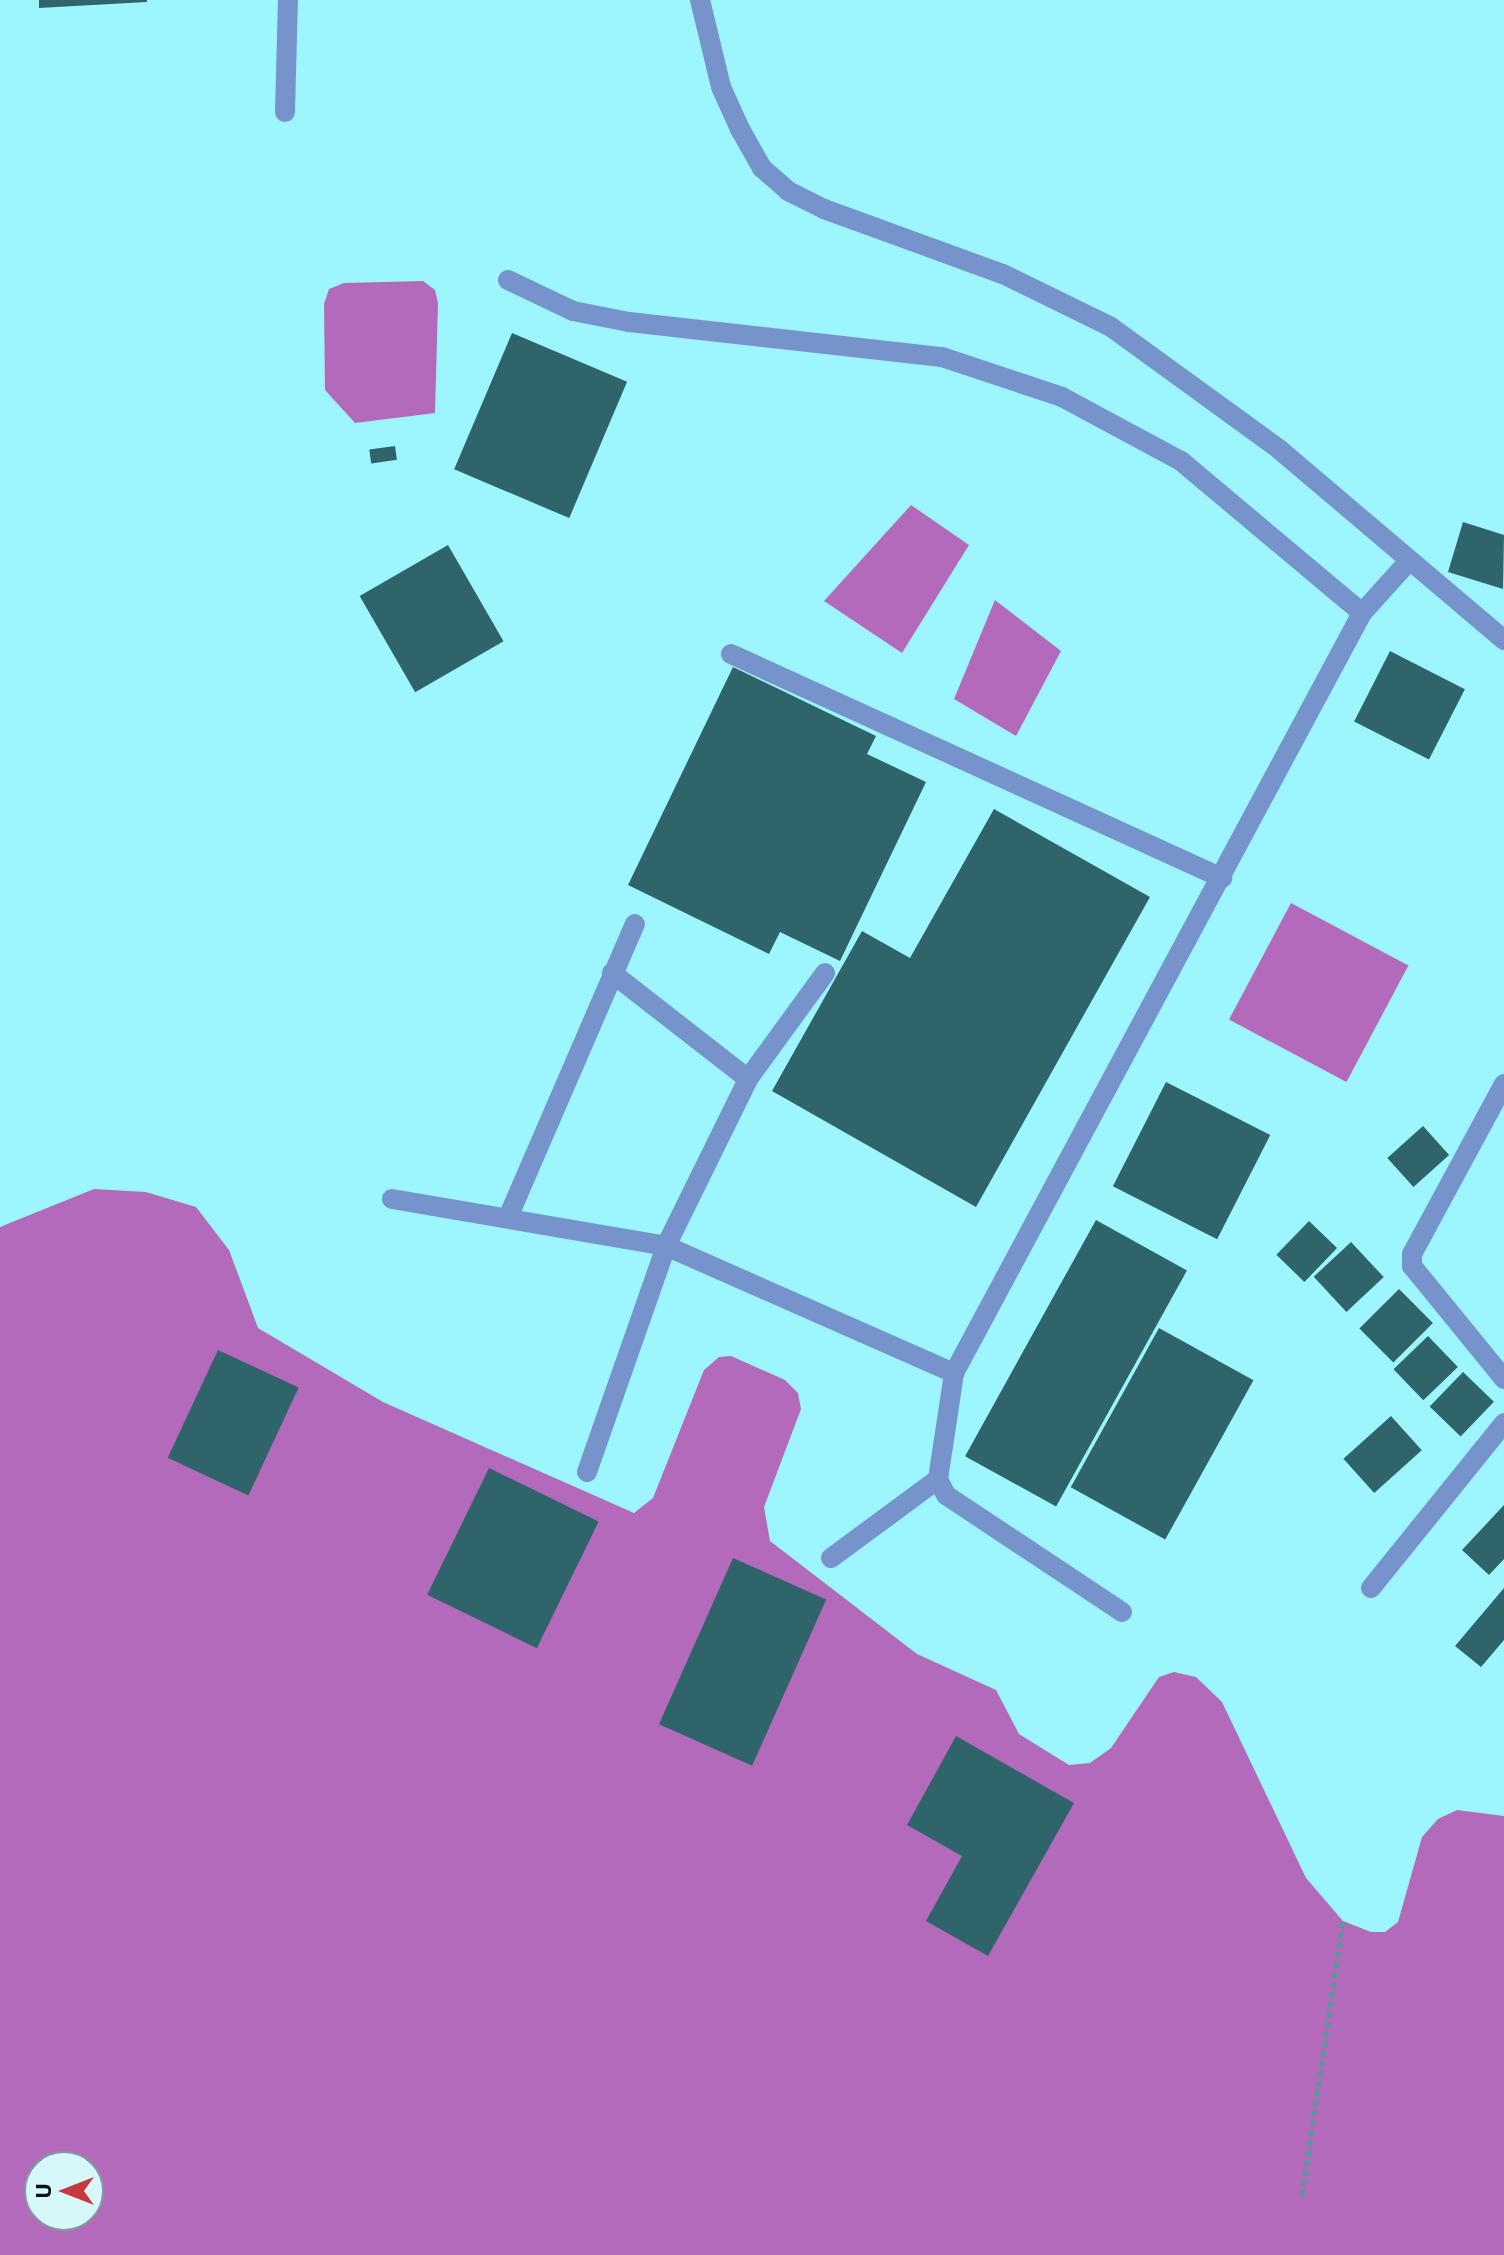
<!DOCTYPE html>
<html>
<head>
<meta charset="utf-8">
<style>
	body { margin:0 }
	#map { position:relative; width:1504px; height:2255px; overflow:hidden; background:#9df5fd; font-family:"Exo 2",sans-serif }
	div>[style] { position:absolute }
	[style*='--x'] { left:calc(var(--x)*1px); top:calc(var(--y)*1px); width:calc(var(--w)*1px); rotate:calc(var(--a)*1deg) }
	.water>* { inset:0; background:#b46abb; transform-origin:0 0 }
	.building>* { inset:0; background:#2f656a; transform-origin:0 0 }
	.path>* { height:5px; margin-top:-2.5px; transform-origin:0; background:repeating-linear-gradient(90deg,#5c979c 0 6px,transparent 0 10px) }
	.minor>* { height:20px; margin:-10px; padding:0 10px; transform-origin:10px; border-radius:10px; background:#7693cc }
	span { translate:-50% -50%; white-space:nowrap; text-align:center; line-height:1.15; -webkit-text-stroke:8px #d7f8fb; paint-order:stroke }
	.north { position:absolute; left:24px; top:2151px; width:80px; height:80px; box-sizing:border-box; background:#d7f8fb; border:2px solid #819c9f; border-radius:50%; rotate:270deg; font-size:22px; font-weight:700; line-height:32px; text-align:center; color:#001214 }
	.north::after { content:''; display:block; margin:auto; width:28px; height:36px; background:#c8393d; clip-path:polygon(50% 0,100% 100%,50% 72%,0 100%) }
</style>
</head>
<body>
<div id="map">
	<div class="water">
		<i style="clip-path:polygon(423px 281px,435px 290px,438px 303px,435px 413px,355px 423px,325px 390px,324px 304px,329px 289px,344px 283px)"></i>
		<i style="clip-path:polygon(911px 505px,969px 545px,902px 653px,824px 601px)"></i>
		<i style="clip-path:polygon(995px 600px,1061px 651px,1016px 736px,954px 699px)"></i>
		<i style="left:1291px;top:903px;width:133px;height:132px;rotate:28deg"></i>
		<i style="clip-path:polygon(evenodd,94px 1189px,146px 1192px,196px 1207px,229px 1250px,258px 1328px,383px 1402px,634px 1513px,653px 1498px,704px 1370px,719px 1357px,731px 1356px,785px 1380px,798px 1393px,801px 1409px,764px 1507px,770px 1541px,917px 1654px,996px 1690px,1019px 1734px,1069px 1765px,1090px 1763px,1111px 1748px,1159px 1677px,1174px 1672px,1196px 1677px,1222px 1702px,1306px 1878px,1343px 1921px,1371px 1932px,1385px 1932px,1398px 1922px,1422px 1837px,1438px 1819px,1457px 1810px,1504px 1816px,1504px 2255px,0 2255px,0 1227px,94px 1189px,40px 2167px,88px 2167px,88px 2215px,40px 2215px,40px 2167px)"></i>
	</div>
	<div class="building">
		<i style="clip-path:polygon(39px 0,147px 0,147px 2px,39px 8px)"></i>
		<i style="left:512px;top:333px;width:125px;height:148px;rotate:23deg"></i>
		<i style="left:395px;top:446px;width:14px;height:26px;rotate:82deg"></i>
		<i style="clip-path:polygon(1463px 522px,1504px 535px,1503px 589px,1448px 572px)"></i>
		<i style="left:448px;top:545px;width:111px;height:102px;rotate:60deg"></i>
		<i style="left:1390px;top:651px;width:84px;height:79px;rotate:27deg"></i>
		<i style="clip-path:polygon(733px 667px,876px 736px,867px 754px,926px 782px,840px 961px,780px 932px,769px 954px,628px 885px)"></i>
		<i style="clip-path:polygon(994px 809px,1150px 897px,976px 1207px,772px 1091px,862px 931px,910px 958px)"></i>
		<i style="left:1166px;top:1082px;width:117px;height:117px;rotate:27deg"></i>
		<i style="left:1423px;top:1126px;width:39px;height:48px;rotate:48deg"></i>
		<i style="left:1096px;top:1220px;width:104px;height:270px;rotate:29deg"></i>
		<i style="left:1309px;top:1221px;width:39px;height:47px;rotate:44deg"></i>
		<i style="left:1351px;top:1242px;width:48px;height:51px;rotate:47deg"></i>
		<i style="left:1399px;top:1289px;width:48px;height:56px;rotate:45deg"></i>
		<i style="left:1159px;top:1328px;width:108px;height:182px;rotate:29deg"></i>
		<i style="left:1428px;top:1336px;width:43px;height:48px;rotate:46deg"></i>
		<i style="left:218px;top:1350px;width:89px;height:119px;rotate:25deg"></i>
		<i style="left:1463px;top:1372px;width:43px;height:48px;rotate:44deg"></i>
		<i style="left:1391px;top:1416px;width:46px;height:64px;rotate:48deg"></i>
		<i style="left:489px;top:1468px;width:122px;height:141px;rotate:26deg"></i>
		<i style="clip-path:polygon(1504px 1505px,1504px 1559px,1489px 1575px,1462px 1550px)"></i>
		<i style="left:733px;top:1558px;width:102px;height:182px;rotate:24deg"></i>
		<i style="clip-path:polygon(1504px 1588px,1504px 1640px,1481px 1667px,1455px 1646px)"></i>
		<i style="clip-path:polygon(956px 1736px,1074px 1803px,988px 1956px,926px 1921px,962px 1856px,907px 1825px)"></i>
	</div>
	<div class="path">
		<i style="--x:1302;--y:2195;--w:277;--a:-81.5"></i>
	</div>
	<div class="minor">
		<i style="--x:700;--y:0;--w:89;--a:76.4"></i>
		<i style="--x:721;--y:87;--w:46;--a:65.7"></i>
		<i style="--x:740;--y:129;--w:45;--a:60.6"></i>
		<i style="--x:762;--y:168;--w:35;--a:41"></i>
		<i style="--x:788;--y:191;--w:40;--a:26.6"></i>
		<i style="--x:824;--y:209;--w:190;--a:20"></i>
		<i style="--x:1003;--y:274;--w:120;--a:26.1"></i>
		<i style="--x:1111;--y:327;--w:209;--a:36"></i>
		<i style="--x:1280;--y:450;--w:294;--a:40.3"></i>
		<i style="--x:285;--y:112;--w:112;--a:-88.5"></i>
		<i style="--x:508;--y:280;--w:72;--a:25.5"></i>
		<i style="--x:573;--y:311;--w:57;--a:11.1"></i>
		<i style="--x:629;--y:322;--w:315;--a:6.4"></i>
		<i style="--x:942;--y:357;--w:126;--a:18.4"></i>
		<i style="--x:1062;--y:397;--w:135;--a:28.3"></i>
		<i style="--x:1181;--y:461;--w:236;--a:40"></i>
		<i style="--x:731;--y:654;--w:540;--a:24.52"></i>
		<i style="--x:612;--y:973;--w:172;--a:37.9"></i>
		<i style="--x:1504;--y:1084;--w:193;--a:118.4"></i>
		<i style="--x:1412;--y:1254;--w:12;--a:90"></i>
		<i style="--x:1412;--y:1266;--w:146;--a:50.8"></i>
		<i style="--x:392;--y:1199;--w:278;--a:9.7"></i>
		<i style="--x:666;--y:1246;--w:186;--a:-63.8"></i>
		<i style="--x:748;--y:1079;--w:131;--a:-54"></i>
		<i style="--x:509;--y:1215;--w:317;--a:-66.6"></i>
		<i style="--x:587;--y:1472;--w:239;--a:-70.7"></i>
		<i style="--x:666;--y:1246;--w:315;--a:23.8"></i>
		<i style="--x:831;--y:1558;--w:133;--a:-36.4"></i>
		<i style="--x:1371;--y:1588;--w:212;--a:-51.1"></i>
		<i style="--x:1122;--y:1612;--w:211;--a:-146.4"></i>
		<i style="--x:946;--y:1495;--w:18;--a:-117"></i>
		<i style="--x:938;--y:1479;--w:107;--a:-81.4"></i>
		<i style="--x:954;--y:1373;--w:863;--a:-61.77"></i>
		<i style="--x:1362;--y:613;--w:70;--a:-47.9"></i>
	</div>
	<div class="north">U</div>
</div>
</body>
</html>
